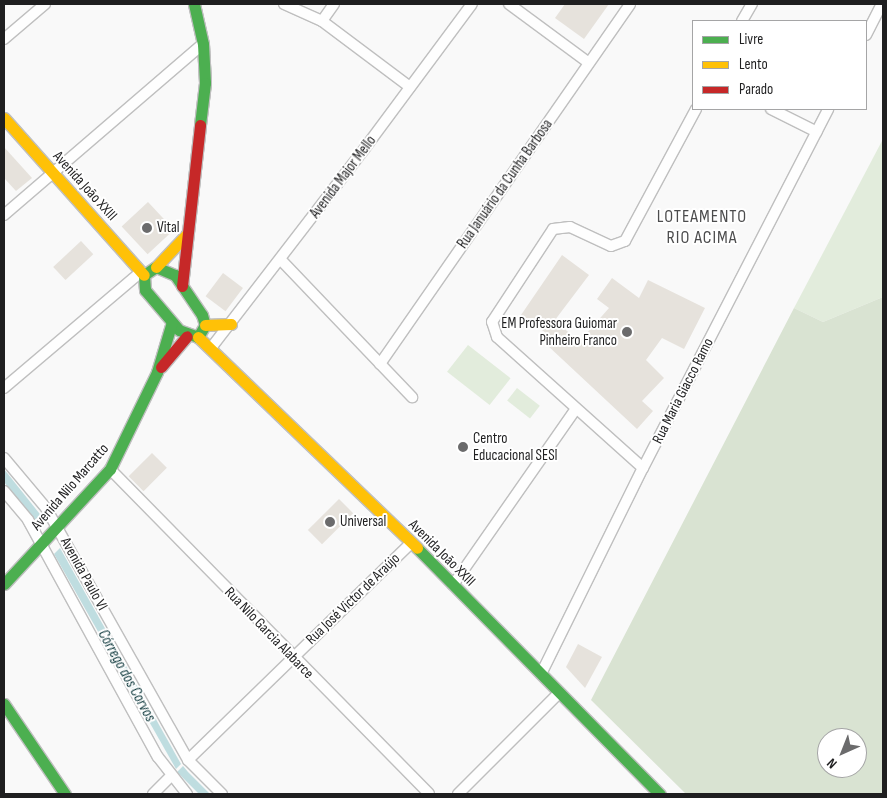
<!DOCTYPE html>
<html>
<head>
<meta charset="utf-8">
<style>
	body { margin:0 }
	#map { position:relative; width:887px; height:798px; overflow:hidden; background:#f9f9f9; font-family:"Sofia Sans Condensed",sans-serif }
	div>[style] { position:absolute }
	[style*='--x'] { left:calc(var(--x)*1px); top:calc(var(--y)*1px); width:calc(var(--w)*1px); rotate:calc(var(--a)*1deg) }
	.green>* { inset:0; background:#e2ecdc; transform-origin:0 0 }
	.forest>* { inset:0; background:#d9e3d2 }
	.water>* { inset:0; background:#bfdde0 }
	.building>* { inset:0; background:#e6e2dc; transform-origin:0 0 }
	.roads { filter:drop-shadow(1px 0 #bfbfbf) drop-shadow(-1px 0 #bfbfbf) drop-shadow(0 1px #bfbfbf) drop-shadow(0 -1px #bfbfbf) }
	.street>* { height:10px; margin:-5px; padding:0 5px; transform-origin:5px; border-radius:5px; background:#fefefe }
	.fast>* { height:11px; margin:-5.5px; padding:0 5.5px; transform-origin:5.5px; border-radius:5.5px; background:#4caf50 }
	.slow>* { height:11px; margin:-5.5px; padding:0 5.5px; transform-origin:5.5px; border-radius:5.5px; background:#ffc107 }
	.jam>* { height:11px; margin:-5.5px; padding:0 5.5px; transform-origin:5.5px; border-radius:5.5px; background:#c62828 }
	.dots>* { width:14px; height:14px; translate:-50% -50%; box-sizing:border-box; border:2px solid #fff; border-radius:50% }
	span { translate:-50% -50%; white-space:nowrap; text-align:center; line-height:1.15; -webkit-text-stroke:4px #fff; paint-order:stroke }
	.street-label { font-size:15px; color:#1f1f20 }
	.poi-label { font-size:15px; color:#1f1f20 }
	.left { translate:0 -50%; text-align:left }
	.right { translate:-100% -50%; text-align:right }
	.water-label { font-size:16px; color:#0d373b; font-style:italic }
	.quarter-label { font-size:18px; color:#4c4c4d; letter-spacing:1px }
	.frame { position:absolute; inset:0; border:5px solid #1f1f20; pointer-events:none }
	.legend { position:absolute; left:692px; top:20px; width:175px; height:90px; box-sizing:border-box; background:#fff; border:1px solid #a5a5a6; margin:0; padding:6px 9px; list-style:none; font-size:15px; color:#1f1f20 }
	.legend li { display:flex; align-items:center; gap:10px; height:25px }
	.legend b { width:25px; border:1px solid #a5a5a6 }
	.north { position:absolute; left:817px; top:728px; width:50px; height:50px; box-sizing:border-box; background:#fff; border:1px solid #a5a5a6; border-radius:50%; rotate:224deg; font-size:14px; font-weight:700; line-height:20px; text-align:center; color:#1f1f20 }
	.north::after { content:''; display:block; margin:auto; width:18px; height:22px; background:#6b6b6c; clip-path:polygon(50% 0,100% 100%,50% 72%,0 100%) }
</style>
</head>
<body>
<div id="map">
	<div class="green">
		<i style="clip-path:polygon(883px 139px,883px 297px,823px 322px,794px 308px)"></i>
		<i style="left:468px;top:345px;width:54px;height:34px;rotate:38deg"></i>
		<i style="left:517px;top:388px;width:29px;height:16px;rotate:38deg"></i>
	</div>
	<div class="forest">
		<i style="clip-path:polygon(evenodd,883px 297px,883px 794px,686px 794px,591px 700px,794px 308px,823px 322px,883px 297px,827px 738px,857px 738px,857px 768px,827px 768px,827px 738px)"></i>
	</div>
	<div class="water">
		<i style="clip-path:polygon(4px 469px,43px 518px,37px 526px,4px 482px)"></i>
		<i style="clip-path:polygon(60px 548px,181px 764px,176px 769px,54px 554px)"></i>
		<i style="clip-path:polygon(183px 766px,188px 772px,210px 794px,199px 794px,177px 772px)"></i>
	</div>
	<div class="building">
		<i style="clip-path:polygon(565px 4px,609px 4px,584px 39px,555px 18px)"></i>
		<i style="clip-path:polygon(4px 147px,32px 178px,16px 191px,4px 178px)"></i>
		<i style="left:148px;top:202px;width:38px;height:36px;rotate:47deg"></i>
		<i style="left:81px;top:241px;width:18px;height:38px;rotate:47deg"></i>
		<i style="clip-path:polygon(562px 255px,589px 275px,555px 320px,579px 342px,609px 308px,597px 299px,612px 278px,639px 298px,648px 280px,705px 308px,684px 349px,662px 338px,646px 360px,664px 378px,642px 401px,653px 411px,637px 429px,547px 345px,553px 338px,521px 315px)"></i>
		<i style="left:223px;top:273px;width:25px;height:29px;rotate:37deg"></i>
		<i style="left:152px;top:453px;width:21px;height:33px;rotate:45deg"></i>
		<i style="left:339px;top:499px;width:20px;height:44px;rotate:45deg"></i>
		<i style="clip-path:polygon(578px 644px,602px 657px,585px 688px,566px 667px)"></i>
	</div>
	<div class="roads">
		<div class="street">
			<i style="--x:284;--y:4;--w:42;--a:24.1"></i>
			<i style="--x:322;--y:21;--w:110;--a:36.9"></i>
			<i style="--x:509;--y:4;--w:99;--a:36.4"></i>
			<i style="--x:322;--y:21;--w:21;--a:-55"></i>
			<i style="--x:742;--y:21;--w:20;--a:-60"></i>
			<i style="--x:866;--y:35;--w:35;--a:-63"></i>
			<i style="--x:4;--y:39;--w:54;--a:-40.5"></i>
			<i style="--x:771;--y:109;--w:51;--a:26.6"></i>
			<i style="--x:4;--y:215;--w:262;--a:-40.7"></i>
			<i style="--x:281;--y:260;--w:190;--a:46.3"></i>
			<i style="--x:211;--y:348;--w:252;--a:-52.4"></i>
			<i style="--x:365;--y:148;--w:179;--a:-53.4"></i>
			<i style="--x:380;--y:364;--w:438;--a:-55.2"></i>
			<i style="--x:4;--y:388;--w:180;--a:-40.3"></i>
			<i style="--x:4;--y:458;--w:65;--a:50"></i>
			<i style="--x:46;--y:508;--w:289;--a:60.6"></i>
			<i style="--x:188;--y:760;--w:48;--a:45"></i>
			<i style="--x:643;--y:468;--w:196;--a:-138.1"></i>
			<i style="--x:497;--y:337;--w:16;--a:-108"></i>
			<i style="--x:492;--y:322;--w:111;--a:-56.7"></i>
			<i style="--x:553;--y:229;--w:17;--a:-7"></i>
			<i style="--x:570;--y:227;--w:45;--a:24.9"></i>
			<i style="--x:611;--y:246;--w:15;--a:-20"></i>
			<i style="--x:625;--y:241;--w:150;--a:-61.7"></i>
			<i style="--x:110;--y:469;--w:455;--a:45.5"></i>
			<i style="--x:4;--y:491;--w:38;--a:50"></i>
			<i style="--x:28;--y:520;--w:270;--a:61.3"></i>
			<i style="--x:158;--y:757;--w:47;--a:51.9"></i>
			<i style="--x:453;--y:585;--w:215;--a:-55.1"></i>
			<i style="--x:541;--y:674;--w:230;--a:-63.7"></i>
			<i style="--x:643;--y:468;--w:404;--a:-62.7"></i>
			<i style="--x:188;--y:760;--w:311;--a:-44.2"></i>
			<i style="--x:153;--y:794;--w:25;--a:-45"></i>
			<i style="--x:458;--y:794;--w:143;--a:-45"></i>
		</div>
		<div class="fast">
			<i style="--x:194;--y:4;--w:41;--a:77.3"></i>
			<i style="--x:203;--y:44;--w:39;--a:87"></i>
			<i style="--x:205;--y:83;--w:42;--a:96.8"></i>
			<i style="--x:156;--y:267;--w:21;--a:23"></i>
			<i style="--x:175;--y:275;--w:48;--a:56"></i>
			<i style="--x:202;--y:315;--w:10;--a:73"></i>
			<i style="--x:205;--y:325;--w:14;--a:120"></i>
			<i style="--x:198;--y:337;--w:20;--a:-160"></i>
			<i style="--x:179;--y:330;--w:52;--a:-130.4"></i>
			<i style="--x:145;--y:290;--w:15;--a:-94"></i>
			<i style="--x:144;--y:275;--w:14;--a:-34"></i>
			<i style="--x:417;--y:548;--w:346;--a:45.4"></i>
			<i style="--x:4;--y:584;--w:156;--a:-47.3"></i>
			<i style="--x:110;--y:469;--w:108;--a:-64.1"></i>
			<i style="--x:157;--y:372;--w:52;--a:-73.3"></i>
			<i style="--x:4;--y:704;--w:109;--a:55.9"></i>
		</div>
		<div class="slow">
			<i style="--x:4;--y:118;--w:210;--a:48.3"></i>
			<i style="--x:156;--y:267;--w:45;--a:-46.8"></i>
			<i style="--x:205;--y:325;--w:26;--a:-2"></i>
			<i style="--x:198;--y:337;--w:304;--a:43.9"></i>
		</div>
		<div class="jam">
			<i style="--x:182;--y:286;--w:162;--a:-83.6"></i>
			<i style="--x:161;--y:367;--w:40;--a:-50"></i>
		</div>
	</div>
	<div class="dots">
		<i style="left:147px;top:228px;background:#6b6b6c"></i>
		<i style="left:627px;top:332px;background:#6b6b6c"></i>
		<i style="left:463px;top:447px;background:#6b6b6c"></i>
		<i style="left:330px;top:522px;background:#6b6b6c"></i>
	</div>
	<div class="street-label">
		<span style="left:343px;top:177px;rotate:-53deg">Avenida Major Mello</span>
		<span style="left:505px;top:184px;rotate:-55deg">Rua Januário da Cunha Barbosa</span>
		<span style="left:85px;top:186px;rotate:48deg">Avenida João XXIII</span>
		<span style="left:683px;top:391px;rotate:-63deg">Rua Maria Giacco Ramo</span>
		<span style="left:70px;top:487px;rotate:-49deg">Avenida Nilo Marcatto</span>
		<span style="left:442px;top:553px;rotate:45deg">Avenida João XXIII</span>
		<span style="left:84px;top:574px;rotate:61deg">Avenida Paulo VI</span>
		<span style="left:353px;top:599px;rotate:-44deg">Rua José Victor de Araújo</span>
		<span style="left:269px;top:633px;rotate:46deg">Rua Nilo Garcia Alabarce</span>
	</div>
	<div class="poi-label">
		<span class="left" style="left:157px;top:228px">Vital</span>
		<span class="right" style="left:617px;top:332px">EM Professora Guiomar<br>Pinheiro Franco</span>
		<span class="left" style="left:473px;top:447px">Centro<br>Educacional SESI</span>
		<span class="left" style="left:340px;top:522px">Universal</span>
	</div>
	<div class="water-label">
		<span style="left:126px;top:676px;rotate:61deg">Córrego dos Corvos</span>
	</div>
	<div class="quarter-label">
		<span style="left:702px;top:228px">LOTEAMENTO<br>RIO ACIMA</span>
	</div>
	<div class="frame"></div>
	<ul class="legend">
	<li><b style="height:6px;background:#4caf50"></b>Livre</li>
	<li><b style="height:6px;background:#ffc107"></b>Lento</li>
	<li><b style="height:6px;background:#c62828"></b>Parado</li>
	</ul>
	<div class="north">N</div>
</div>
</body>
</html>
